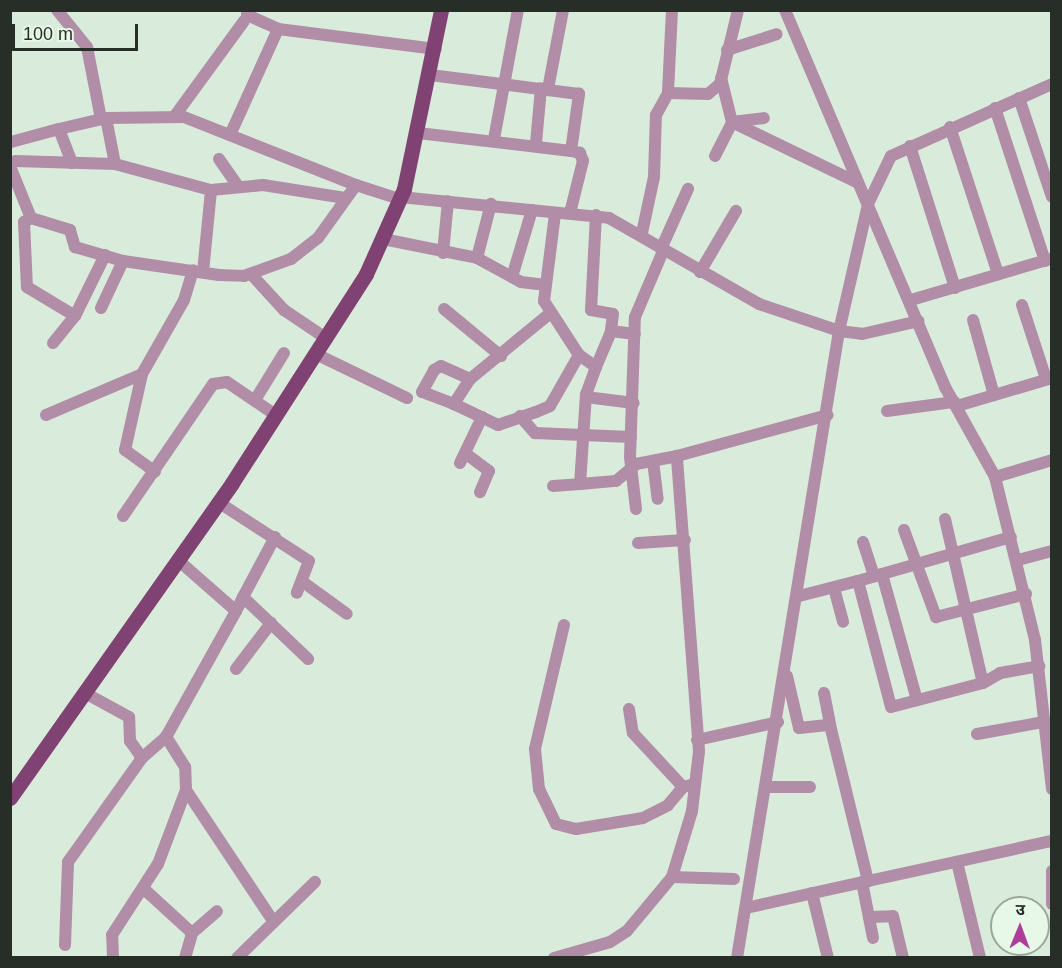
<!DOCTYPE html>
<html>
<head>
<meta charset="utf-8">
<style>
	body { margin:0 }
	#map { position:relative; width:1062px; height:968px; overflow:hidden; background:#d9ebdb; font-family:Helvetica,"Noto Sans Devanagari",sans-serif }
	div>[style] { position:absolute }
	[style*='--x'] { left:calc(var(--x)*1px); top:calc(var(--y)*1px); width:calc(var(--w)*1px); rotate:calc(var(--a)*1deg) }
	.minor>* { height:12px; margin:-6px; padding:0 6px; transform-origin:6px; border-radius:6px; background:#b18da7 }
	.major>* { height:15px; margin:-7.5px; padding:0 7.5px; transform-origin:7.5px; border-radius:7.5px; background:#804273 }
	span { translate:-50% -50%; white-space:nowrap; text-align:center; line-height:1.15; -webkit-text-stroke:6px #e7f8e8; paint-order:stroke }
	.frame { position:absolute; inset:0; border:12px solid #272d27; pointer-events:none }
	.north { position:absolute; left:990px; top:896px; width:60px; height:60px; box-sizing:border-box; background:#e7f8e8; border:2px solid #9aa79b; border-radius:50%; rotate:1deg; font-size:16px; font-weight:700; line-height:24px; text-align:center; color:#272d27 }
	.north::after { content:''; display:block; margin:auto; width:21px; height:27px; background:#ae3d9a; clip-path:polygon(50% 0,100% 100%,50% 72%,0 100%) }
	.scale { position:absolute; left:12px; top:24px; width:126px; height:27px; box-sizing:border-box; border:3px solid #272d27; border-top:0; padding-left:8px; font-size:18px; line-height:21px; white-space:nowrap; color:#272d27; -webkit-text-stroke:4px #e7f8e8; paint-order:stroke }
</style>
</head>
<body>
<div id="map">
	<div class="minor">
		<i style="--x:57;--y:10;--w:48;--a:51"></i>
		<i style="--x:87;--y:47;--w:73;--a:79"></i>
		<i style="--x:248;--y:10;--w:5;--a:101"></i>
		<i style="--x:247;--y:15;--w:34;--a:24"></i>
		<i style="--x:672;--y:10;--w:83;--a:92.8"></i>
		<i style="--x:668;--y:93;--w:40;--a:1.4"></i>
		<i style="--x:708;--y:94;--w:16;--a:-40"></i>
		<i style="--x:720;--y:84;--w:76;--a:-76.3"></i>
		<i style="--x:785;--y:10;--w:410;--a:67"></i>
		<i style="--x:945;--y:387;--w:103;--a:60.9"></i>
		<i style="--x:995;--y:477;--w:168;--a:76.2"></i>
		<i style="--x:1035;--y:640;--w:150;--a:83.5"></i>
		<i style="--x:727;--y:50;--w:52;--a:-17.7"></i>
		<i style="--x:721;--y:78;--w:45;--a:76"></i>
		<i style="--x:732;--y:122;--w:140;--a:25.8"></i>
		<i style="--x:548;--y:89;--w:80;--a:-79.2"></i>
		<i style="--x:1019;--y:98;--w:104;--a:71.6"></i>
		<i style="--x:995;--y:108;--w:161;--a:71.9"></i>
		<i style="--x:174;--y:117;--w:119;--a:-53.9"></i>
		<i style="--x:106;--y:118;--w:47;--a:78.9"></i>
		<i style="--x:115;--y:164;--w:99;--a:15.2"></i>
		<i style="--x:211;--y:190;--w:52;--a:-5.5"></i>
		<i style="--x:263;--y:185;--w:83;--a:9"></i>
		<i style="--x:950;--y:127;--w:155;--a:71.9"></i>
		<i style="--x:418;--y:133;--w:154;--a:6.7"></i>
		<i style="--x:571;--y:151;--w:58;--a:-82"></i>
		<i style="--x:579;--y:94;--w:150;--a:-172.7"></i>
		<i style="--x:230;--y:135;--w:116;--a:-65.6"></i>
		<i style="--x:278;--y:29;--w:159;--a:7.2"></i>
		<i style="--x:494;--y:139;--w:131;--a:-79.5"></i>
		<i style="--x:11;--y:142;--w:50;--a:-15.2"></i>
		<i style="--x:536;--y:143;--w:55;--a:-84.8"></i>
		<i style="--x:910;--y:146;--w:149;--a:72.4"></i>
		<i style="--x:715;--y:156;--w:38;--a:-63"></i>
		<i style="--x:732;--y:122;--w:32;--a:-7"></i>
		<i style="--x:219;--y:159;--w:33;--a:55"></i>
		<i style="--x:15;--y:161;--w:100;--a:1.7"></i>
		<i style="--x:72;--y:163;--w:36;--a:-111"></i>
		<i style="--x:59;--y:129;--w:48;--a:-13.2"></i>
		<i style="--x:106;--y:118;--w:78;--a:-0.7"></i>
		<i style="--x:184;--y:117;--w:185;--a:21.6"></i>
		<i style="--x:10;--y:166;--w:56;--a:68"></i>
		<i style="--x:31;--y:218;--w:41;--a:17.1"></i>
		<i style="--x:70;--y:230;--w:18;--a:74"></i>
		<i style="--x:75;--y:247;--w:50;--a:16.3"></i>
		<i style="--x:123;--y:261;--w:97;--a:8.3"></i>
		<i style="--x:219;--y:275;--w:25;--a:2"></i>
		<i style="--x:244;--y:276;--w:50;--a:-19.9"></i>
		<i style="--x:291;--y:259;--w:34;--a:-38"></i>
		<i style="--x:318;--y:238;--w:65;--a:-54.4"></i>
		<i style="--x:356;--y:185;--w:45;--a:18"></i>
		<i style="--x:400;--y:197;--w:210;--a:5.7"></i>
		<i style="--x:609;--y:218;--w:173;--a:29.8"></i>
		<i style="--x:759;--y:304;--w:84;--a:18.6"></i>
		<i style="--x:839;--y:331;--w:23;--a:7"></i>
		<i style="--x:862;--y:334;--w:58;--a:-12.8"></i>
		<i style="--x:570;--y:213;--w:54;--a:-76"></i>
		<i style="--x:583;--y:161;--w:9;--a:-111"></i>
		<i style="--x:580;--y:153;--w:9;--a:-167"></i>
		<i style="--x:555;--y:214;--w:88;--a:97.2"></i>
		<i style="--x:544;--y:301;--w:64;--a:57.1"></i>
		<i style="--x:579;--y:355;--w:21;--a:35"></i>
		<i style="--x:596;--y:367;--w:29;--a:110"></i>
		<i style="--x:586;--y:394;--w:90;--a:93.8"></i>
		<i style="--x:580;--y:484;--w:36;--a:-5"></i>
		<i style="--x:616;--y:481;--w:26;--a:-40"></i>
		<i style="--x:636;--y:464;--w:42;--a:-11"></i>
		<i style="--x:596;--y:215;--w:95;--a:93"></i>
		<i style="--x:591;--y:310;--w:22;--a:10"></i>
		<i style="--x:613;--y:314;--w:17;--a:97"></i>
		<i style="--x:31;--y:218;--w:8;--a:150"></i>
		<i style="--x:24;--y:222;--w:65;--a:87.4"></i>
		<i style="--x:27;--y:287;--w:56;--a:31.1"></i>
		<i style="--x:642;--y:233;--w:57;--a:-77.9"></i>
		<i style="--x:654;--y:177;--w:62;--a:-88.2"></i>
		<i style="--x:656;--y:115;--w:25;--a:-61"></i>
		<i style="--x:383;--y:239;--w:96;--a:11.4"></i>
		<i style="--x:477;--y:258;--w:50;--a:28.6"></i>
		<i style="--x:521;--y:282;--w:23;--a:7"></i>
		<i style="--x:661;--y:249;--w:66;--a:-65.8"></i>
		<i style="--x:443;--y:253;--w:52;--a:-84.5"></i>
		<i style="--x:477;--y:258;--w:56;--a:-75.5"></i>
		<i style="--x:203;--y:272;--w:82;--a:-84.4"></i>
		<i style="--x:700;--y:272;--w:71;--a:-59.5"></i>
		<i style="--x:251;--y:274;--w:49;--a:47.5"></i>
		<i style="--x:284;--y:310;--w:52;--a:34"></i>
		<i style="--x:512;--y:277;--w:70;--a:-73.4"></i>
		<i style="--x:911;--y:300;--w:145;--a:-16.4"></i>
		<i style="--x:1022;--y:305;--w:78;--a:72"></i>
		<i style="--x:101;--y:308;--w:52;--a:-64.9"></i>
		<i style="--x:444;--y:309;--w:74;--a:39.5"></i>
		<i style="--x:548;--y:315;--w:101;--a:140.6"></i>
		<i style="--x:470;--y:379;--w:30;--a:123"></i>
		<i style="--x:454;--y:404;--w:49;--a:25.5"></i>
		<i style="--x:498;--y:425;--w:40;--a:-18.9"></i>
		<i style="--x:536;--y:412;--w:15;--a:-23"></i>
		<i style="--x:550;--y:406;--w:59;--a:-60.4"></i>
		<i style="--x:973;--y:320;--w:78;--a:74.4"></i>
		<i style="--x:53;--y:343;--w:35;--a:-51"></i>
		<i style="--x:75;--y:316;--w:68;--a:-63.8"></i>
		<i style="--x:318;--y:355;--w:99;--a:25.8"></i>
		<i style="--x:596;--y:367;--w:39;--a:-67"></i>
		<i style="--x:611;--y:331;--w:24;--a:7"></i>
		<i style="--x:142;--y:374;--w:78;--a:102.6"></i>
		<i style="--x:125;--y:450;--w:37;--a:36"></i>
		<i style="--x:586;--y:397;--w:48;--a:7.1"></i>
		<i style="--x:255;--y:400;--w:55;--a:-58.3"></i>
		<i style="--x:454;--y:404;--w:34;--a:-159"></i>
		<i style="--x:422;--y:392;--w:25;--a:-61"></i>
		<i style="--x:434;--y:370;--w:8;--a:-30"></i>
		<i style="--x:441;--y:366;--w:32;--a:24"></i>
		<i style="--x:957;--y:406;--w:99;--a:-16.4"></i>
		<i style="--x:887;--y:411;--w:68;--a:-7.7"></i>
		<i style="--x:46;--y:415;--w:104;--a:-23.1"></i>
		<i style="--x:142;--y:374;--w:85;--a:-60.4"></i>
		<i style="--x:184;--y:300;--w:31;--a:-73"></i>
		<i style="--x:520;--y:416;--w:23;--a:49"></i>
		<i style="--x:535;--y:433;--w:96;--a:2.4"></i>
		<i style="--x:465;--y:453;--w:30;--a:37"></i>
		<i style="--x:489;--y:471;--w:23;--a:113"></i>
		<i style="--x:653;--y:461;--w:38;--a:83"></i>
		<i style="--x:460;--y:463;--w:51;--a:-64.4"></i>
		<i style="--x:995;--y:477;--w:59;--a:-16.6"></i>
		<i style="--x:553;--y:486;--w:27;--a:-4"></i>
		<i style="--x:218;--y:502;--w:108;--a:33"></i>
		<i style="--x:309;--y:561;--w:34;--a:111"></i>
		<i style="--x:636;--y:509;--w:52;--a:-96.6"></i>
		<i style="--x:630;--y:457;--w:140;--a:-88"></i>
		<i style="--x:635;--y:317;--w:72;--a:-67"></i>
		<i style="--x:123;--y:516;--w:160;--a:-55.7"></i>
		<i style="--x:213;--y:384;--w:14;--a:-8"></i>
		<i style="--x:227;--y:382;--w:60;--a:34.2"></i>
		<i style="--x:945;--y:519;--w:168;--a:77"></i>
		<i style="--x:983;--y:683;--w:20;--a:-30"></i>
		<i style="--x:1000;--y:673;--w:40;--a:-10"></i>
		<i style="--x:904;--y:530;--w:93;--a:69.8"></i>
		<i style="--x:936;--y:617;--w:93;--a:-14.3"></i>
		<i style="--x:863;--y:542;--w:36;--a:72"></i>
		<i style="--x:638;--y:543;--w:47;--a:-3.7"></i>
		<i style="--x:1018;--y:560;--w:35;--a:-15"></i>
		<i style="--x:882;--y:574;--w:134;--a:-16"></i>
		<i style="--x:858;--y:581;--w:25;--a:-16"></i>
		<i style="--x:882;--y:574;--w:131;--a:74.5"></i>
		<i style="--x:303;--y:582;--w:54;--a:36"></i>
		<i style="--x:834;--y:588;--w:35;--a:75"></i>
		<i style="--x:799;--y:596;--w:61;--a:-14.3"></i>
		<i style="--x:858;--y:581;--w:130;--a:75.3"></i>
		<i style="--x:891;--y:707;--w:95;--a:-14.6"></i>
		<i style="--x:243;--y:597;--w:68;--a:-61.9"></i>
		<i style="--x:236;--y:611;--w:16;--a:-63"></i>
		<i style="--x:243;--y:597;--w:90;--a:43.6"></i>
		<i style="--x:564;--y:625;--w:127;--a:103.2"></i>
		<i style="--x:535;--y:749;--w:40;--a:84.3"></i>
		<i style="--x:539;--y:789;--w:39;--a:64"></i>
		<i style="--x:556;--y:824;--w:21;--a:14"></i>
		<i style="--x:576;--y:829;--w:68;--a:-9.3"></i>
		<i style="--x:643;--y:818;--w:28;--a:-27"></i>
		<i style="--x:668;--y:805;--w:23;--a:-50"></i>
		<i style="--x:683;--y:787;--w:12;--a:-14"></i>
		<i style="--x:236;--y:669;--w:58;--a:-52.7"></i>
		<i style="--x:787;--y:676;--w:53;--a:77"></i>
		<i style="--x:799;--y:728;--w:31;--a:-6"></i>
		<i style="--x:830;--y:725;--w:161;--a:76.3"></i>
		<i style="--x:868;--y:881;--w:188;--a:-12.3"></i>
		<i style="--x:824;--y:693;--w:33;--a:79"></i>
		<i style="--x:629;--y:709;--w:24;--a:81"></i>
		<i style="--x:633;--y:733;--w:74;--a:47.2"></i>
		<i style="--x:977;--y:734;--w:68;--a:-10.2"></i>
		<i style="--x:166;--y:737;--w:144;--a:-60.9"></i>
		<i style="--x:236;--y:611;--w:77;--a:-138.7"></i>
		<i style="--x:697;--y:740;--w:83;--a:-12.5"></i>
		<i style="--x:765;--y:787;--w:45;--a:0"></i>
		<i style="--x:186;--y:790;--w:157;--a:56.4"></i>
		<i style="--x:957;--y:862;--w:99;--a:76.5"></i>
		<i style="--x:1052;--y:871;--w:33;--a:90"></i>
		<i style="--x:672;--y:877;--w:62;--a:1.8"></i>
		<i style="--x:862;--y:882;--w:57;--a:78.9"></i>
		<i style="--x:144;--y:889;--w:65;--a:42.5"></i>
		<i style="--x:812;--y:893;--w:67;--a:76.2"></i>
		<i style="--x:746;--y:908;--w:125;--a:-12.5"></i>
		<i style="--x:869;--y:917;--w:24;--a:-2"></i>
		<i style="--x:893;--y:916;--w:43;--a:76.6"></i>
		<i style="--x:65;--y:945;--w:83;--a:-87.9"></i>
		<i style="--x:68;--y:862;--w:128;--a:-54.6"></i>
		<i style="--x:142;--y:758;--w:21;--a:-125"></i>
		<i style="--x:130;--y:741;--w:24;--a:-92"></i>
		<i style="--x:129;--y:717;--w:48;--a:-151.3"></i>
		<i style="--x:113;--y:958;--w:23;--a:-92"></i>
		<i style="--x:112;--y:935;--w:85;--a:-57.1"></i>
		<i style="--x:158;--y:864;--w:79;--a:-69.3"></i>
		<i style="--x:186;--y:790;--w:23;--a:-92"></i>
		<i style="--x:185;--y:767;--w:36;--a:-122"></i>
		<i style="--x:166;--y:737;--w:32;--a:139"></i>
		<i style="--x:185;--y:958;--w:26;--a:-74"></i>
		<i style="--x:192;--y:933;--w:33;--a:-41"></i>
		<i style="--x:237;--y:958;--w:109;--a:-44.3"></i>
		<i style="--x:554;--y:958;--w:58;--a:-15.9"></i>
		<i style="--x:610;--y:942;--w:20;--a:-33"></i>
		<i style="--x:627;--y:931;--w:70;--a:-50.2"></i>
		<i style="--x:672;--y:877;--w:69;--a:-73.1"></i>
		<i style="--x:692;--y:811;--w:60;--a:-83.3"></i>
		<i style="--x:699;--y:751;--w:296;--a:-94.3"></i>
		<i style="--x:677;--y:456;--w:156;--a:-15.2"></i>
		<i style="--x:737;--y:958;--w:635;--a:-80.76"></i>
		<i style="--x:839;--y:331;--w:130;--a:-77.1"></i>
		<i style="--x:868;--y:204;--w:53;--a:-64.4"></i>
		<i style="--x:891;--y:156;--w:176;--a:-24.1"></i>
	</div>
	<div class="major">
		<i style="--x:10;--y:798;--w:385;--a:-54.8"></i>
		<i style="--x:232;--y:483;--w:248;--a:-57.3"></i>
		<i style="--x:366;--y:274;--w:93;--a:-65.9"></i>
		<i style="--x:404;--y:189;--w:183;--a:-78.3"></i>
	</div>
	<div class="frame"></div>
	<div class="north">उ</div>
	<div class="scale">100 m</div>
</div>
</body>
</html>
